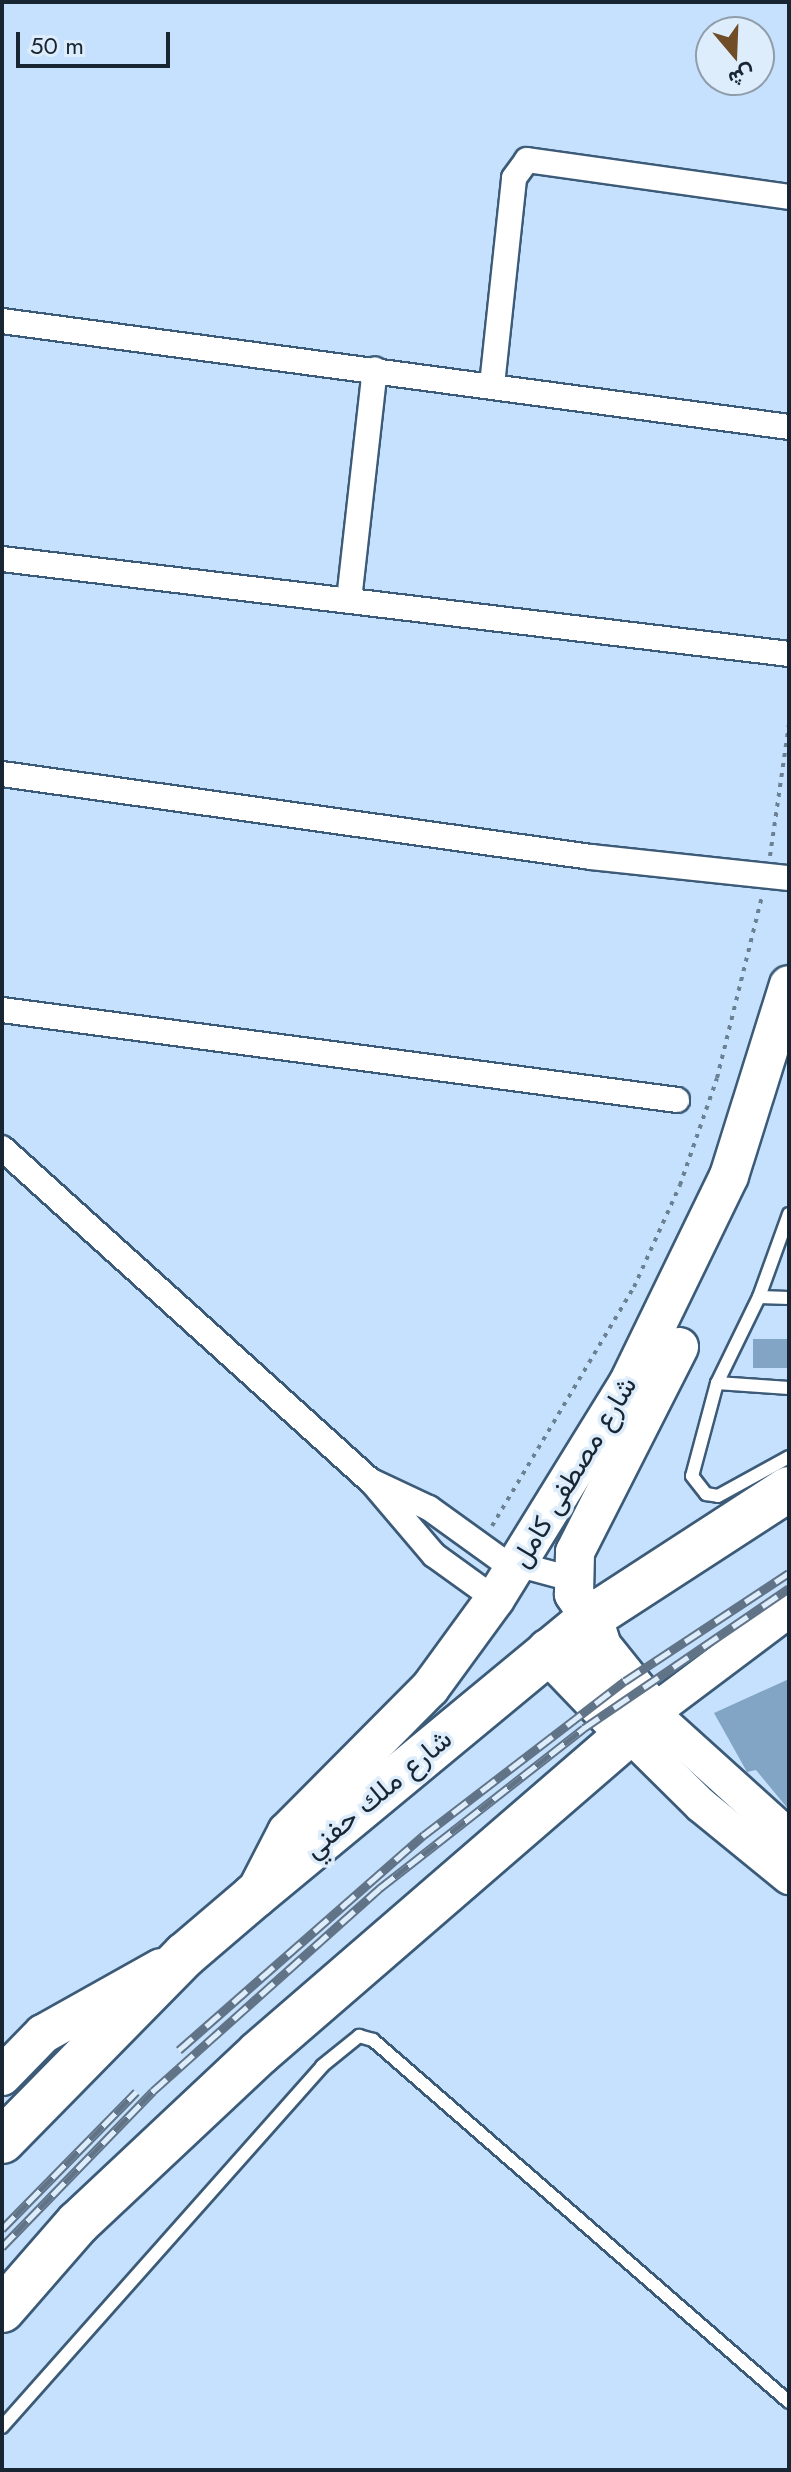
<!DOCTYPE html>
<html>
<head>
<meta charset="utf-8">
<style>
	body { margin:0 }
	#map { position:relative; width:791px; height:2472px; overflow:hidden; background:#c5e1fd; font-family:Jost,Vazirmatn,sans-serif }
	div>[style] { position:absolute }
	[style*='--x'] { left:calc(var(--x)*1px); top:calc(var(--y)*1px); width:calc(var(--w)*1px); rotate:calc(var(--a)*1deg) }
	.building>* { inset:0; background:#83a5c5; transform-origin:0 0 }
	.path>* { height:4px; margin-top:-2px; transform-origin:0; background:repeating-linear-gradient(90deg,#6c8094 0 4px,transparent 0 10px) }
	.roads { filter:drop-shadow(2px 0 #3c5b78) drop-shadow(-2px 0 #3c5b78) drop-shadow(0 2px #3c5b78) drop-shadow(0 -2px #3c5b78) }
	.lane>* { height:12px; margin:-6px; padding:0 6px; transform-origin:6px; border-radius:6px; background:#fff }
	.street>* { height:24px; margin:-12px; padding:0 12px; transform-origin:12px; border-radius:12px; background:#fff }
	.secondary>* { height:34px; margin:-17px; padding:0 17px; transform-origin:17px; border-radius:17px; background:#fff }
	.primary>* { height:38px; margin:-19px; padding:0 19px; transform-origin:19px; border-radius:19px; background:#fff }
	.highway>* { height:44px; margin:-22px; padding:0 22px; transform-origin:22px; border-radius:22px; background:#fff }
	.rail>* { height:9px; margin-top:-4.5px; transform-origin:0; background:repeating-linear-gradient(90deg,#deedfb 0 18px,#607387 0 36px); box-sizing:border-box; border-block:2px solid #607387 }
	span { translate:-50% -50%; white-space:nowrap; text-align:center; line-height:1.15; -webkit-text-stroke:7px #deedfb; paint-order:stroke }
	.street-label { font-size:28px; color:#182532 }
	.frame { position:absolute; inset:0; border:4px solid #182532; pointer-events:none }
	.north { position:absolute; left:695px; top:16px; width:80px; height:80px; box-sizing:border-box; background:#deedfb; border:2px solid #8f9dab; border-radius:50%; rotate:161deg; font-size:22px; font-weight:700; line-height:32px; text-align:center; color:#182532 }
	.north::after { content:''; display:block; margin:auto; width:28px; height:36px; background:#704d26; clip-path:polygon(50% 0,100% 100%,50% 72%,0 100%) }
	.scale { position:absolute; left:16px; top:32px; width:154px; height:36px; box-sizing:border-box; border:4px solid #182532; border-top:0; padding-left:10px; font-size:24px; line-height:28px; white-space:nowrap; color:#182532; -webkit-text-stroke:6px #deedfb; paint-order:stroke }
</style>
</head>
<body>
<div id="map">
	<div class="building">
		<i style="left:789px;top:1339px;width:29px;height:36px;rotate:90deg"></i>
		<i style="clip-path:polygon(789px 1679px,789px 1810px,756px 1770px,747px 1772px,714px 1713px)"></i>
	</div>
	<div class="path">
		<i style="--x:770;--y:856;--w:133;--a:-81.8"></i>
		<i style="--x:492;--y:1526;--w:278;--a:-59.3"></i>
		<i style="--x:634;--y:1287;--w:112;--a:-65.7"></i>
		<i style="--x:680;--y:1185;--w:113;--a:-70.9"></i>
		<i style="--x:717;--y:1078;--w:187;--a:-76.1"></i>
	</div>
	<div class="roads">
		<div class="lane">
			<i style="--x:789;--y:1214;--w:88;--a:109.9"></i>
			<i style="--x:759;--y:1297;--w:96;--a:116"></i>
			<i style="--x:717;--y:1383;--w:96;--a:105"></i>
			<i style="--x:692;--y:1476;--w:23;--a:52"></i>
			<i style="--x:706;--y:1494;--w:12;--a:9"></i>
			<i style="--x:718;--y:1496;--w:81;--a:-28.8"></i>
			<i style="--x:759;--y:1297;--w:30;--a:2"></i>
			<i style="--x:717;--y:1383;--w:72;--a:4"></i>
			<i style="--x:2;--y:2427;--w:482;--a:-48.4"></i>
			<i style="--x:322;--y:2066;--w:48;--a:-39"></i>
			<i style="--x:359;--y:2036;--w:15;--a:16"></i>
			<i style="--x:373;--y:2040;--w:551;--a:41.03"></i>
		</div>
		<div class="street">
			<i style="--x:2;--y:321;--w:794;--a:7.67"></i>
			<i style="--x:492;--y:385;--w:208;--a:-83.9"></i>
			<i style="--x:514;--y:178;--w:22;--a:-54"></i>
			<i style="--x:527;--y:160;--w:265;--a:8"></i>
			<i style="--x:2;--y:559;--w:793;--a:6.88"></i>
			<i style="--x:349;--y:600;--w:232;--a:-83.6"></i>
			<i style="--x:2;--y:774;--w:595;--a:8.02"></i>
			<i style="--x:591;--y:857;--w:199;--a:6.1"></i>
			<i style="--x:2;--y:1010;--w:681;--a:7.59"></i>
			<i style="--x:2;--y:1148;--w:497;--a:42.1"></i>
			<i style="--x:371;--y:1481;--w:97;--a:49.6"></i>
			<i style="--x:434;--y:1555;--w:75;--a:35.8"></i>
			<i style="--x:371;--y:1481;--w:64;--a:25"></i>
			<i style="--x:429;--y:1508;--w:89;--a:35.8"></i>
			<i style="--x:501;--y:1560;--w:73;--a:15"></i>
		</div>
		<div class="secondary">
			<i style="--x:789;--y:1610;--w:171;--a:143.1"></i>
			<i style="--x:652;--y:1713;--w:185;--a:42.1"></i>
			<i style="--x:628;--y:1733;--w:103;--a:44.6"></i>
			<i style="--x:701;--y:1805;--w:114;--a:39.3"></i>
		</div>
		<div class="primary">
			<i style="--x:590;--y:1618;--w:29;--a:-124"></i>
			<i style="--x:574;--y:1594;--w:42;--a:-88.6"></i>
			<i style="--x:575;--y:1552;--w:230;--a:-63.1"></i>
			<i style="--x:256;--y:1892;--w:68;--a:-62.7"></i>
			<i style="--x:287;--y:1832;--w:203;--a:-45.2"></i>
			<i style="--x:430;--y:1688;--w:110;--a:-53.9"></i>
			<i style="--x:495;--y:1599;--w:253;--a:-58.3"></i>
			<i style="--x:628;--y:1384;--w:231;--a:-64.1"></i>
			<i style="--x:729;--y:1176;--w:200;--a:-72.6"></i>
			<i style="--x:2;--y:2076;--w:59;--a:-45.7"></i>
			<i style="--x:43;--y:2034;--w:135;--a:-29.2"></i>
		</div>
		<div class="highway">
			<i style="--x:549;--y:1651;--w:114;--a:46.1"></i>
			<i style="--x:2;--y:2141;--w:261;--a:-45.5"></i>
			<i style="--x:185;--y:1955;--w:91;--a:-40.5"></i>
			<i style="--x:254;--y:1896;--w:436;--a:-39.6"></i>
			<i style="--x:590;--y:1618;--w:237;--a:-33"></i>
			<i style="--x:2;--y:2310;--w:116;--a:-48.9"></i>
			<i style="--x:78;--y:2223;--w:248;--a:-43.2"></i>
			<i style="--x:259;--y:2053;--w:520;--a:-40.86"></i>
			<i style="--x:652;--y:1713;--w:85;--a:-128.8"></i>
			<i style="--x:599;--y:1647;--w:30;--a:-107"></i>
		</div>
	</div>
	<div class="rail">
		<i style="--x:179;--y:2050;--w:326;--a:-41.3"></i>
		<i style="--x:424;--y:1835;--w:253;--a:-37.5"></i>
		<i style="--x:625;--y:1681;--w:196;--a:-33.4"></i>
		<i style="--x:2;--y:2229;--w:192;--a:-45.6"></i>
		<i style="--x:2;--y:2247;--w:217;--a:-45.9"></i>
		<i style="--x:153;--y:2091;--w:305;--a:-41.8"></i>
		<i style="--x:380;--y:1888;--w:259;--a:-38.1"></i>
		<i style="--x:584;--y:1728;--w:248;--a:-34.3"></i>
	</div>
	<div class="street-label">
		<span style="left:574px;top:1472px;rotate:-59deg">شارع مصطفى كامل</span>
		<span style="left:378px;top:1794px;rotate:-40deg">شارع ملك حفني</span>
	</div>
	<div class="frame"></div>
	<div class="north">ش</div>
	<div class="scale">50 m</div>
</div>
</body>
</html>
